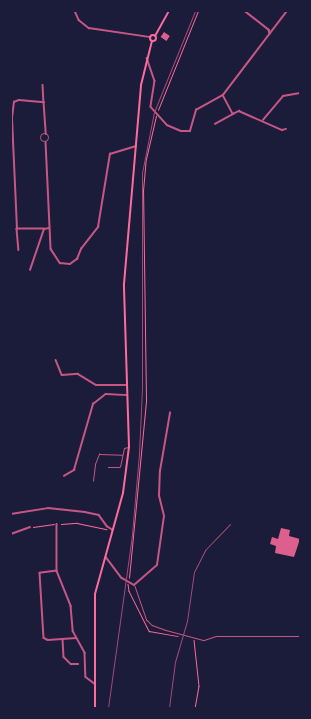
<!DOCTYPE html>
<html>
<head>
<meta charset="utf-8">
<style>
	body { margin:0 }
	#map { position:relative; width:311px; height:719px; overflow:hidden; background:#1b1b3a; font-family:Spectral,serif }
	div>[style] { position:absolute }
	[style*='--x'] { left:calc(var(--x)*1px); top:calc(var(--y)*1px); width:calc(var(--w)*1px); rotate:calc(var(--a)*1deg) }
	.building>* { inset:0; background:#dd5f8e; transform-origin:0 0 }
	.path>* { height:0.5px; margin:-0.25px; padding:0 0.25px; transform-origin:0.25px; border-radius:0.25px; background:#ff6b9d }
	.service>* { height:0.5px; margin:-0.25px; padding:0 0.25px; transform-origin:0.25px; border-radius:0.25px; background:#c65784 }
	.minor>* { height:1.5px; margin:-0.75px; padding:0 0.75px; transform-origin:0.75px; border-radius:0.75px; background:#c65784 }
	.minor>.ring { margin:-0.75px; padding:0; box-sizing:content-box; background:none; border:1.5px solid #c65784; border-radius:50% }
	.secondary>* { height:2px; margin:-1px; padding:0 1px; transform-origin:1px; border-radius:1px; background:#ff6b9d }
	.secondary>.ring { margin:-1px; padding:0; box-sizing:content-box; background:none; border:2px solid #ff6b9d; border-radius:50% }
	.rail>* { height:1px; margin:-0.5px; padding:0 0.5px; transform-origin:0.5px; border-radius:0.5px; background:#a44b75 }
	span { translate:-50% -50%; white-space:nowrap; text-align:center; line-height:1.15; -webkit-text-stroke:3px #1b1b3a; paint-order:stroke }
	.frame { position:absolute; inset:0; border:12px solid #1b1b3a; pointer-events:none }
</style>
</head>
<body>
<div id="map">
	<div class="building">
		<i style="left:164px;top:32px;width:7px;height:6px;rotate:34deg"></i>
		<i style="clip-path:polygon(281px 528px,290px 530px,289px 536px,300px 539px,294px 557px,275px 553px,276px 546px,270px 544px,272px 537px,278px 539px)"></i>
	</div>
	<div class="path">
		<i style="--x:158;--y:110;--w:107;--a:-68"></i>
		<i style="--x:61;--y:524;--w:16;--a:-4"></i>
		<i style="--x:77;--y:523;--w:30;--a:12"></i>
		<i style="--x:33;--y:527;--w:21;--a:-8"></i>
		<i style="--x:129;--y:578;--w:178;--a:-84.5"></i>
		<i style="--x:146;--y:401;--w:210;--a:-90.8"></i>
		<i style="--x:143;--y:191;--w:32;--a:-85"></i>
		<i style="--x:146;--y:159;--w:44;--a:-76.9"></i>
		<i style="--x:128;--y:584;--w:7;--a:82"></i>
		<i style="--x:129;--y:591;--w:45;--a:63.4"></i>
		<i style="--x:149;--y:631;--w:29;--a:10"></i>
		<i style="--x:194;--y:640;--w:46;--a:83.8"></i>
		<i style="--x:199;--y:686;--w:22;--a:100"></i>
	</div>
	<div class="service">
		<i style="--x:108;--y:467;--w:12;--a:0"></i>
		<i style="--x:120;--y:467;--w:19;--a:-78"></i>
		<i style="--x:124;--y:448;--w:4;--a:-14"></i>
		<i style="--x:93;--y:481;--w:17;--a:-83"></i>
		<i style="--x:95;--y:464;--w:11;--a:-68"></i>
		<i style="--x:99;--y:454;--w:23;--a:2"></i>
		<i style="--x:135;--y:586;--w:36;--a:71"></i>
		<i style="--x:147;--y:620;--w:7;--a:45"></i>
		<i style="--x:152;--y:625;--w:15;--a:20"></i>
		<i style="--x:166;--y:630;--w:39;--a:15"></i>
		<i style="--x:204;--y:640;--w:13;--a:-18"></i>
		<i style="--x:216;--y:636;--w:84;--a:0"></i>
	</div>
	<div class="minor">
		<i style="--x:11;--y:11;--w:1;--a:0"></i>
		<i style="--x:75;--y:11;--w:10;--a:66"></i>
		<i style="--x:79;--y:20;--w:13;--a:39"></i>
		<i style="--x:89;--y:28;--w:62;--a:8.4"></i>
		<i style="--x:245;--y:11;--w:31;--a:38"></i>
		<i style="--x:269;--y:30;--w:4;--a:76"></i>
		<i style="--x:147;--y:58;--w:24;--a:71"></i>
		<i style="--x:155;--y:81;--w:26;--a:99"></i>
		<i style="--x:151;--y:107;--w:24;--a:48"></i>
		<i style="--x:167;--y:125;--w:15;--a:23"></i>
		<i style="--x:181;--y:131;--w:9;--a:0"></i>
		<i style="--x:190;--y:131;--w:22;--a:-74"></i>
		<i style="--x:196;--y:110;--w:31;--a:-29"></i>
		<i style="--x:223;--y:95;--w:106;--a:-52.7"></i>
		<i style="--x:43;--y:85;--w:17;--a:87"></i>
		<i style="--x:223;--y:95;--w:21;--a:62"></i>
		<i style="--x:233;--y:114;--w:7;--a:-27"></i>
		<i style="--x:239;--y:111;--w:47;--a:23.8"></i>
		<i style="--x:282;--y:130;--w:4;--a:-14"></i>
		<i style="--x:263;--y:120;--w:31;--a:-50"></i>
		<i style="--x:283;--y:96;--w:17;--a:-10"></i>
		<i style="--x:215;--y:124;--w:21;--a:-29"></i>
		<i class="ring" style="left:41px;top:134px;width:6.5px;height:6.5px"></i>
		<i style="--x:46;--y:142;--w:107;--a:87.3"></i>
		<i style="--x:51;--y:249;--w:17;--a:57"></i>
		<i style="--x:60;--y:263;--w:10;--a:6"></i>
		<i style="--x:70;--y:264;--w:9;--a:-36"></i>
		<i style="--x:77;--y:259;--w:11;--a:-68"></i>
		<i style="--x:81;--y:249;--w:28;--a:-52"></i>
		<i style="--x:98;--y:227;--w:74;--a:-80.7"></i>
		<i style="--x:110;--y:154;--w:27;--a:-17"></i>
		<i style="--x:17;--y:229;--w:21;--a:85"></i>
		<i style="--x:44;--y:229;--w:27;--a:180"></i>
		<i style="--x:17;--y:229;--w:111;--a:-92.6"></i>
		<i style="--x:12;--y:118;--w:16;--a:-83"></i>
		<i style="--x:14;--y:102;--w:5;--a:-22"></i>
		<i style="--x:19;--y:100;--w:25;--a:5"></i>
		<i style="--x:44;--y:102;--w:32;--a:86"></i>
		<i style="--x:30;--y:270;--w:43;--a:-71.1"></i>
		<i style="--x:44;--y:229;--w:5;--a:-11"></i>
		<i style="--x:56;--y:360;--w:16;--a:68"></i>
		<i style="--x:62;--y:375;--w:16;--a:-4"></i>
		<i style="--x:78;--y:374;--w:21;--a:31"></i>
		<i style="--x:96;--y:385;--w:31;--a:0"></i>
		<i style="--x:64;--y:476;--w:12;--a:-31"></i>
		<i style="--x:74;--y:470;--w:69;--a:-73.9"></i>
		<i style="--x:93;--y:404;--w:16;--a:-38"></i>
		<i style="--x:106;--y:394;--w:21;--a:3"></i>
		<i style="--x:11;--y:514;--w:37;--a:-9"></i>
		<i style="--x:48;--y:508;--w:37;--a:6"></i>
		<i style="--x:85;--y:512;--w:14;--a:12"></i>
		<i style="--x:99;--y:515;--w:14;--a:54"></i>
		<i style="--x:107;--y:526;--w:7;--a:34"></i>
		<i style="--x:57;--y:524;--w:47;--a:90"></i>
		<i style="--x:57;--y:571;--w:38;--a:68"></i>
		<i style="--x:71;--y:606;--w:25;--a:85"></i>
		<i style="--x:73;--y:631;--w:25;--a:61"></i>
		<i style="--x:85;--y:653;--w:24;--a:88"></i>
		<i style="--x:86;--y:677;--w:11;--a:38"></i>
		<i style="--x:11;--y:534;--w:20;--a:-20"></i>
		<i style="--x:106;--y:557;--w:26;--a:53"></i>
		<i style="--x:122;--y:578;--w:14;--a:30"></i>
		<i style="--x:134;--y:585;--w:30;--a:-41"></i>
		<i style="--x:157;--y:565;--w:49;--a:-81.9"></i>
		<i style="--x:164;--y:516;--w:21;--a:-104"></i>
		<i style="--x:159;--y:496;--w:25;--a:-88"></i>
		<i style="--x:160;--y:471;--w:59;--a:-80.2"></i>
		<i style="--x:57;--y:571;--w:17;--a:173"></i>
		<i style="--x:40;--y:573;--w:65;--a:86.5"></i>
		<i style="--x:44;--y:638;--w:4;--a:27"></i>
		<i style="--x:48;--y:640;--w:28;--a:-4"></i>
		<i style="--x:63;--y:639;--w:18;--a:87"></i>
		<i style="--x:64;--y:657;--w:10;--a:45"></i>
		<i style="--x:71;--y:664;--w:7;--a:0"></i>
	</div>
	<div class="secondary">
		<i class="ring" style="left:150px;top:35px;width:4px;height:4px"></i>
		<i style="--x:155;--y:36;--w:29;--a:-61"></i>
		<i style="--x:95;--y:708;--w:114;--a:-90"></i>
		<i style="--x:95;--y:594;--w:105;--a:-74.5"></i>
		<i style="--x:123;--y:493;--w:46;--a:-82.6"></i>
		<i style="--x:129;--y:447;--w:163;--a:-91.8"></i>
		<i style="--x:124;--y:284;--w:200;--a:-85.1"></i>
		<i style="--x:141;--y:85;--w:45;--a:-76"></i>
	</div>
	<div class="rail">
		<i style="--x:108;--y:708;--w:176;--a:-82.1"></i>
		<i style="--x:132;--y:534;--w:80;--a:-85"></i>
		<i style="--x:139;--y:454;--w:67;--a:-87.4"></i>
		<i style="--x:142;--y:387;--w:214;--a:-90"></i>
		<i style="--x:142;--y:173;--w:62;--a:-78.9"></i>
		<i style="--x:154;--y:112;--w:109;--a:-67.9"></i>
		<i style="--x:169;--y:708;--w:46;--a:-82.6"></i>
		<i style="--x:175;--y:662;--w:43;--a:-73.7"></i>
		<i style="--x:187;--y:621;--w:49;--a:-81.9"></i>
		<i style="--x:194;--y:572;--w:25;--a:-63"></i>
		<i style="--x:205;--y:550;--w:36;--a:-46"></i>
	</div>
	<div class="frame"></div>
</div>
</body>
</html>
